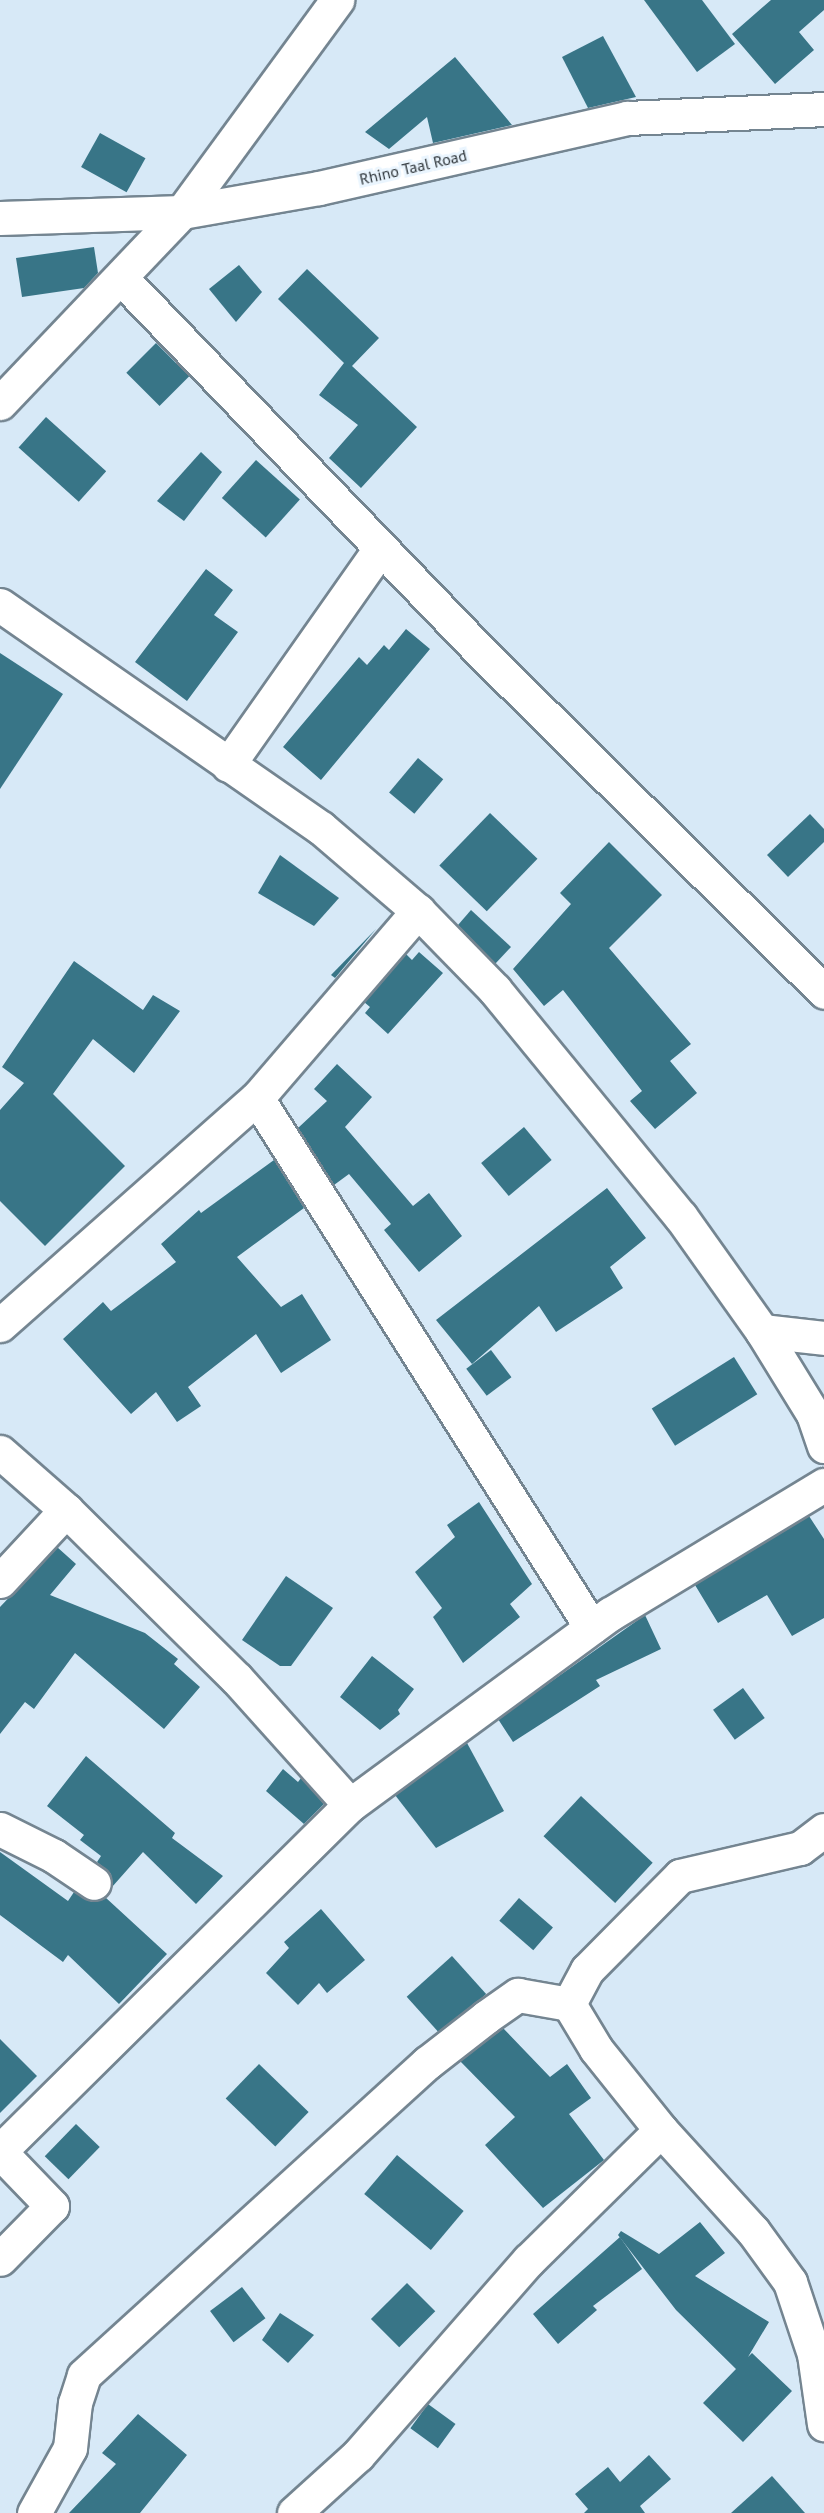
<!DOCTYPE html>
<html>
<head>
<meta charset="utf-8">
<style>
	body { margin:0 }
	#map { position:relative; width:824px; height:2513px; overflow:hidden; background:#d7e9f7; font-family:"PT Sans",sans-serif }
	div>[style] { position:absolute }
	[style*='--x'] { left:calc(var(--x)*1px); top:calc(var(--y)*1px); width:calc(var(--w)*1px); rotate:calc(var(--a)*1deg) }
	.building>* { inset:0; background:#387587; transform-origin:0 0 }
	.roads { filter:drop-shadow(2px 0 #748591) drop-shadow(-2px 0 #748591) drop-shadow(0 2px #748591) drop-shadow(0 -2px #748591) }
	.minor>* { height:33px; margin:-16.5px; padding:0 16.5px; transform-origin:16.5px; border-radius:16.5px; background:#fff }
	.tertiary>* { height:33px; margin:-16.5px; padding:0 16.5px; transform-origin:16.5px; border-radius:16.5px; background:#fff }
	span { translate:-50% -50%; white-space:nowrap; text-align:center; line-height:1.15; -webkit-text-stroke:6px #eaf5fe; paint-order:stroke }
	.street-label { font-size:16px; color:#2f363b }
</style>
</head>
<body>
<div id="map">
	<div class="building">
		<i style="clip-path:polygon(644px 0,702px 0,735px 44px,697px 72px)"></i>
		<i style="clip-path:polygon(771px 0,824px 0,824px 10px,799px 32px,814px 50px,775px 84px,732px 34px)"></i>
		<i style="clip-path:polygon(603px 36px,636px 97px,588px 108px,562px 57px)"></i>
		<i style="clip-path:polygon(455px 57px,512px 125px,433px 143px,427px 117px,389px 149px,365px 132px)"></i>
		<i style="left:100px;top:133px;width:52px;height:39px;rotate:29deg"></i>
		<i style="clip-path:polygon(94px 247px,98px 273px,84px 288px,22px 297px,16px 258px)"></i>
		<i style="clip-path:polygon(239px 265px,262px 292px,236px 322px,209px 289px)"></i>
		<i style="clip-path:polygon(307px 269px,379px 338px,352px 366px,417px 427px,361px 488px,329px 458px,358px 425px,319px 395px,344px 363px,278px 299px)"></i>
		<i style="left:156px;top:343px;width:47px;height:42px;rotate:45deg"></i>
		<i style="left:46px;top:417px;width:81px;height:41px;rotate:42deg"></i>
		<i style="clip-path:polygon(201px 452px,222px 472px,184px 521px,157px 501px)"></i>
		<i style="left:256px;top:460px;width:59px;height:51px;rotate:42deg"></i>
		<i style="clip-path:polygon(206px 569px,233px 590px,214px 615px,238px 632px,187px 701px,135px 662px)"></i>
		<i style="clip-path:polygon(406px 629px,430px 649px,321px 780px,283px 747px,359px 657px,367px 665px,384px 645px,389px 650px)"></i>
		<i style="clip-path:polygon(0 653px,63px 694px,0 789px)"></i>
		<i style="left:418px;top:758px;width:33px;height:45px;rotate:40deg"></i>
		<i style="left:490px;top:813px;width:66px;height:73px;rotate:44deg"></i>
		<i style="clip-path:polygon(810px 814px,824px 829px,824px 842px,788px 877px,767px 855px)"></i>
		<i style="clip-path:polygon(609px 842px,662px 895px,609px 948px,691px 1044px,670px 1061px,697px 1093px,655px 1129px,630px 1101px,642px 1091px,563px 990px,544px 1006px,513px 969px,571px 904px,560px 893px)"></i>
		<i style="clip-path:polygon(280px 855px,339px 898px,314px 926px,258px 893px)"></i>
		<i style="clip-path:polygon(471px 910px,511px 947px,495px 964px,458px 925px)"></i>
		<i style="clip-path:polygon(376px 929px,335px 978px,331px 975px)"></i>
		<i style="clip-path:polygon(419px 952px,443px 973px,388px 1034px,365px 1013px,370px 1007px,364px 1002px,406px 954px,412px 960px)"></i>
		<i style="clip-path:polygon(74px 961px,143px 1010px,153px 995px,180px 1011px,134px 1073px,93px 1039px,53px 1094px,125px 1166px,45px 1246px,0 1201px,0 1110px,24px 1083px,2px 1067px)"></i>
		<i style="clip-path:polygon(337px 1064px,372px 1097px,345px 1127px,413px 1206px,429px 1193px,462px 1236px,419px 1272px,384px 1230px,391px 1224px,349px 1174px,334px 1185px,298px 1128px,327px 1101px,314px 1089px)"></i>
		<i style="left:524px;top:1127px;width:43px;height:56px;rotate:50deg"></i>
		<i style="clip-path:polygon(274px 1160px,304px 1208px,237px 1257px,281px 1307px,302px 1294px,331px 1340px,281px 1373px,256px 1334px,188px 1387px,201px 1406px,177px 1422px,156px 1392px,131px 1414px,63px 1339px,103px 1302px,111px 1311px,176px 1262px,161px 1244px,199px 1210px,201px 1213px)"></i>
		<i style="clip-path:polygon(607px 1188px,646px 1238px,610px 1267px,623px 1288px,556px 1332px,539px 1306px,472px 1364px,436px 1320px)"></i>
		<i style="left:491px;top:1350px;width:34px;height:31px;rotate:53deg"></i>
		<i style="left:734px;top:1357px;width:44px;height:97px;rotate:58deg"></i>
		<i style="clip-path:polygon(479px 1502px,532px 1584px,510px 1604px,520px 1617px,463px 1663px,433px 1617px,442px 1608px,415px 1572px,455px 1537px,447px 1525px)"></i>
		<i style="clip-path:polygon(809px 1516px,824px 1539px,824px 1618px,792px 1636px,767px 1595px,718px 1623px,695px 1585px)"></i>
		<i style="clip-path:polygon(57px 1547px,76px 1564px,50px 1595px,145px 1633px,178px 1659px,174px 1664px,200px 1687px,164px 1729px,75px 1653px,34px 1709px,25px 1702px,0 1734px,0 1607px)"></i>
		<i style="clip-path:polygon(286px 1576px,333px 1608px,291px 1666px,280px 1666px,242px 1640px)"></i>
		<i style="clip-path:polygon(645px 1615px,661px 1649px,596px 1680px,600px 1686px,513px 1742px,498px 1719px)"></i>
		<i style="clip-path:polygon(372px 1656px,414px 1689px,398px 1710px,400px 1714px,380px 1730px,340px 1697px)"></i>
		<i style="left:743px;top:1688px;width:37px;height:37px;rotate:54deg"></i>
		<i style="clip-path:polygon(467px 1743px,504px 1811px,436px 1848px,395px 1795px)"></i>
		<i style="clip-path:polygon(86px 1756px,175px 1833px,172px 1838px,223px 1876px,196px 1904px,143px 1852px,112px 1887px,111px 1874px,97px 1862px,101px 1856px,80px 1840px,84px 1835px,47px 1806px)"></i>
		<i style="clip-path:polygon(283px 1769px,298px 1782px,301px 1778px,324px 1804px,304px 1824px,266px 1791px)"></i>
		<i style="left:581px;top:1796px;width:98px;height:55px;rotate:43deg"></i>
		<i style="clip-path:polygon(0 1852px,68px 1901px,74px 1892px,92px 1902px,105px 1897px,167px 1954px,119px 2004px,68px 1955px,63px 1962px,0 1915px)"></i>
		<i style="left:519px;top:1898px;width:45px;height:30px;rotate:41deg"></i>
		<i style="clip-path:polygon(321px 1909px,365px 1960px,327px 1993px,319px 1983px,298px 2005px,266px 1973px,289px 1948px,284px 1942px)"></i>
		<i style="left:452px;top:1956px;width:51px;height:61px;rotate:48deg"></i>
		<i style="clip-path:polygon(503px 2028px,550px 2077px,567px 2064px,591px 2098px,569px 2114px,604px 2160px,543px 2208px,485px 2145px,515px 2117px,460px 2061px)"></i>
		<i style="clip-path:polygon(0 2039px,37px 2076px,0 2113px)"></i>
		<i style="left:259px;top:2064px;width:69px;height:48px;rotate:44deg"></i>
		<i style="left:76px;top:2124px;width:33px;height:45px;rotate:44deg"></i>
		<i style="left:397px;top:2155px;width:87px;height:51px;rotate:40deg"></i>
		<i style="clip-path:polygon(700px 2222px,725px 2253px,695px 2276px,769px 2322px,748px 2357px,752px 2353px,792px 2391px,743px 2442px,703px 2403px,736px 2369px,676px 2310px,618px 2235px,621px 2231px,659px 2254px)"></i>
		<i style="clip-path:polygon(620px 2237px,642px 2269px,593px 2306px,597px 2310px,558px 2344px,533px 2314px)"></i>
		<i style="left:407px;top:2283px;width:40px;height:51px;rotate:45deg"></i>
		<i style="left:242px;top:2287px;width:39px;height:40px;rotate:53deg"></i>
		<i style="clip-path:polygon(280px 2313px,314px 2335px,288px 2363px,262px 2340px)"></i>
		<i style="left:428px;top:2404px;width:34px;height:30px;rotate:36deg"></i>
		<i style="clip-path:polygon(138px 2414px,187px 2455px,140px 2513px,69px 2513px,116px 2464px,102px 2453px)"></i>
		<i style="clip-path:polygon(649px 2455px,671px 2479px,640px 2506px,645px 2513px,584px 2513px,588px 2509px,575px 2494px,608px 2467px,620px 2482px)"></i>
		<i style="clip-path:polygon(772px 2476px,805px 2513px,731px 2513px)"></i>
	</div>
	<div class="roads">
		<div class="minor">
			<i style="--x:121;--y:278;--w:519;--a:46.09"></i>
			<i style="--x:481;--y:652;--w:483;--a:44.7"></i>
			<i style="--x:0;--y:403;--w:264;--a:-46.4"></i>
			<i style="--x:182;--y:212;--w:263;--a:-53.8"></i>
			<i style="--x:0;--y:605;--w:391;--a:34.8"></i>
			<i style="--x:321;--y:828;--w:128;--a:40.6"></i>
			<i style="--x:418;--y:911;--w:110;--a:45.7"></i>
			<i style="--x:495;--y:990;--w:293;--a:50.7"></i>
			<i style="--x:681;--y:1217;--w:140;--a:54.6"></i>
			<i style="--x:762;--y:1331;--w:97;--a:58.4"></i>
			<i style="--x:813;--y:1414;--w:34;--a:71"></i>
			<i style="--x:228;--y:765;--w:264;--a:-54.9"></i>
			<i style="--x:257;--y:1098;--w:626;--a:57.73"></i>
			<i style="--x:0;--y:1325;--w:343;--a:-41.5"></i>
			<i style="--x:257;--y:1098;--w:247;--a:-49.3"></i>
			<i style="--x:762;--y:1331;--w:62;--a:6.4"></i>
			<i style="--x:0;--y:1452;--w:88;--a:41.3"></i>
			<i style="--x:66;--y:1510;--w:240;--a:44.7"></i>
			<i style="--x:237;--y:1679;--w:169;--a:48.1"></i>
			<i style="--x:0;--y:1581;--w:97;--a:-47.1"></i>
			<i style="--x:0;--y:1829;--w:60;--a:26.6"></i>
			<i style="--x:54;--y:1856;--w:48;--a:34"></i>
			<i style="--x:824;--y:1830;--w:30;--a:143"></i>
			<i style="--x:800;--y:1848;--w:123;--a:166.9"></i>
			<i style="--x:680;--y:1876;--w:132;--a:134.7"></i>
			<i style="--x:587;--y:1970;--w:38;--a:118"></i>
			<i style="--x:569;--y:2004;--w:52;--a:59"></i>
			<i style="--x:596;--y:2049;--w:104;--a:51.3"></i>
			<i style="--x:661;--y:2130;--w:137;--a:47.7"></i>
			<i style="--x:753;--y:2231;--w:63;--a:54"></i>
			<i style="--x:790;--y:2282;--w:76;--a:71.6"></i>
			<i style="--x:814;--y:2354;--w:71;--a:81.9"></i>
			<i style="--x:0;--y:2151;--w:492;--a:-44.7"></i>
			<i style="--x:350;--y:1805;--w:323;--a:-36.3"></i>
			<i style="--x:610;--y:1614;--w:250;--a:-31.1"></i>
			<i style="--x:0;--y:2152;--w:75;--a:46.1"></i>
			<i style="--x:52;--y:2206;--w:74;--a:134.5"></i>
			<i style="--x:34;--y:2513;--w:74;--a:-61"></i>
			<i style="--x:70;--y:2448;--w:45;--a:-83.7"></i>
			<i style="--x:75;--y:2403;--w:29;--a:-72"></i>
			<i style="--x:84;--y:2375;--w:464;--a:-42.3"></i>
			<i style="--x:427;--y:2063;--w:75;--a:-37.9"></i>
			<i style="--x:486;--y:2017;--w:39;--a:-35"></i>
			<i style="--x:518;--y:1995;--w:52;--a:10"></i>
			<i style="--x:294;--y:2513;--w:86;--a:-42.2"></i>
			<i style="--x:358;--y:2455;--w:259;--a:-48.8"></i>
			<i style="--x:529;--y:2260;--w:185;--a:-44.6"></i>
		</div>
		<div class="tertiary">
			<i style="--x:0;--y:218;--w:182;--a:-1.9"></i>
			<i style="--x:182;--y:212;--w:139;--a:-9.9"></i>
			<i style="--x:319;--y:188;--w:316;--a:-12.8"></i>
			<i style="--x:627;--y:118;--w:197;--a:-2.6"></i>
		</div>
	</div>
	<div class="street-label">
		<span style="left:413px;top:167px;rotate:-13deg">Rhino Taal Road</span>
	</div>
</div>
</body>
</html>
